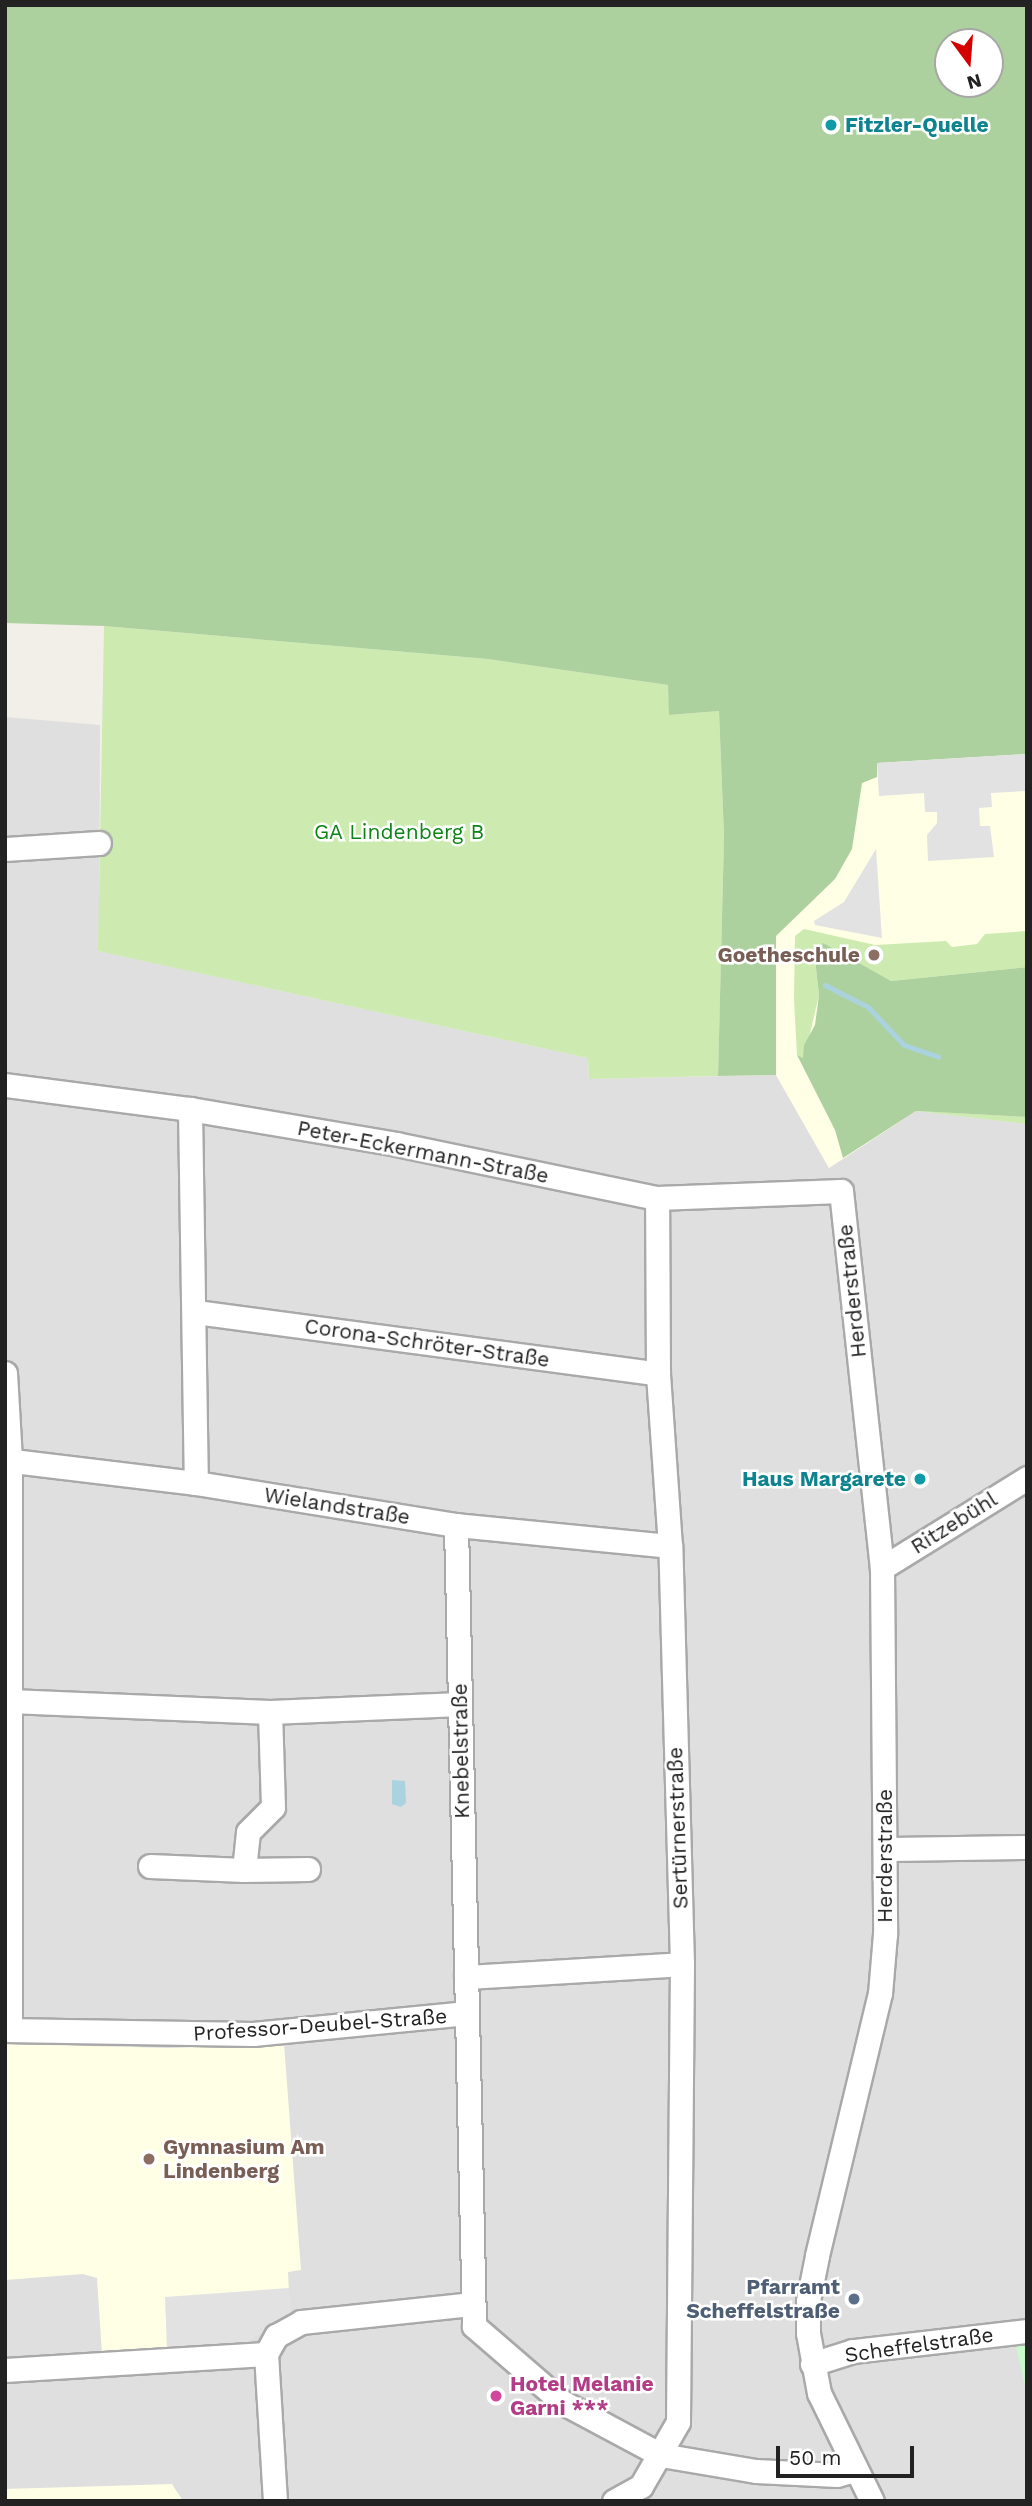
<!DOCTYPE html>
<html>
<head>
<meta charset="utf-8">
<style>
	body { margin:0 }
	#map { position:relative; width:1032px; height:2506px; overflow:hidden; background:#f2efe9; font-family:"Work Sans",sans-serif }
	div>[style] { position:absolute }
	[style*='--x'] { left:calc(var(--x)*1px); top:calc(var(--y)*1px); width:calc(var(--w)*1px); rotate:calc(var(--a)*1deg) }
	.residential>* { inset:0; background:#e0dfdf }
	.education>* { inset:0; background:#ffffe5 }
	.grass>* { inset:0; background:#cdebb0 }
	.forest>* { inset:0; background:#add19e }
	.park>* { inset:0; background:#c8facc }
	.parking>* { inset:0; background:#e2e2e2 }
	.water>* { inset:0; background:#aad3df }
	.stream>* { height:5px; margin:-2.5px; padding:0 2.5px; transform-origin:2.5px; border-radius:2.5px; background:#aad3df }
	.roads { filter:drop-shadow(2px 0 #a9a9a9) drop-shadow(-2px 0 #a9a9a9) drop-shadow(0 2px #a9a9a9) drop-shadow(0 -2px #a9a9a9) }
	.minor>* { height:23px; margin:-11.5px; padding:0 11.5px; transform-origin:11.5px; border-radius:11.5px; background:#fff }
	.dots>* { width:19px; height:19px; translate:-50% -50%; box-sizing:border-box; border:4px solid #fff; border-radius:50% }
	span { translate:-50% -50%; white-space:nowrap; text-align:center; line-height:1.15; -webkit-text-stroke:5px #fff; paint-order:stroke }
	.culture-label { font-size:21px; color:#0d838f; font-weight:700 }
	.left { translate:0 -50%; text-align:left }
	.right { translate:-100% -50%; text-align:right }
	.park-label { font-size:21px; color:#0c8416 }
	.education-label { font-size:21px; color:#785e54; font-weight:700 }
	.street-label { font-size:21px; color:#222 }
	.service-label { font-size:21px; color:#4e5e75; font-weight:700 }
	.hotel-label { font-size:21px; color:#b23c85; font-weight:700 }
	.frame { position:absolute; inset:0; border:7px solid #222; pointer-events:none }
	.north { position:absolute; left:934px; top:28px; width:70px; height:70px; box-sizing:border-box; background:#fff; border:2px solid #a7a7a7; border-radius:50%; rotate:164deg; font-size:19px; font-weight:700; line-height:28px; text-align:center; color:#222 }
	.north::after { content:''; display:block; margin:auto; width:24px; height:32px; background:#d40000; clip-path:polygon(50% 0,100% 100%,50% 72%,0 100%) }
	.scale { position:absolute; left:776px; top:2446px; width:138px; height:32px; box-sizing:border-box; border:4px solid #222; border-top:0; padding-left:9px; font-size:21px; line-height:24px; white-space:nowrap; color:#222; -webkit-text-stroke:5px #fff; paint-order:stroke }
</style>
</head>
<body>
<div id="map">
	<div class="residential">
		<i style="clip-path:polygon(5px 717px,100px 725px,99px 951px,588px 1058px,589px 1079px,776px 1075px,829px 1168px,916px 1111px,1027px 1124px,1027px 2501px,5px 2501px)"></i>
	</div>
	<div class="education">
		<i style="clip-path:polygon(1027px 650px,1027px 1117px,916px 1111px,829px 1168px,776px 1075px,718px 1076px,724px 836px)"></i>
		<i style="clip-path:polygon(5px 2044px,171px 2048px,284px 2044px,301px 2270px,288px 2272px,290px 2315px,243px 2343px,102px 2354px,97px 2278px,83px 2274px,5px 2280px)"></i>
		<i style="clip-path:polygon(172px 2484px,183px 2501px,5px 2501px,5px 2489px)"></i>
	</div>
	<div class="grass">
		<i style="clip-path:polygon(104px 626px,488px 659px,668px 685px,670px 715px,719px 711px,724px 836px,718px 1076px,589px 1079px,588px 1058px,98px 951px)"></i>
		<i style="clip-path:polygon(804px 929px,875px 945px,946px 941px,952px 947px,977px 944px,985px 934px,1027px 931px,1027px 967px,891px 981px,843px 956px,814px 951px,819px 995px,804px 1059px,797px 1055px,794px 1000px,795px 936px)"></i>
		<i style="clip-path:polygon(916px 1111px,1027px 1117px,1027px 1124px)"></i>
	</div>
	<div class="forest">
		<i style="clip-path:polygon(evenodd,5px 5px,1027px 5px,1027px 754px,877px 763px,877px 777px,862px 783px,852px 849px,835px 879px,776px 936px,776px 1075px,718px 1076px,724px 836px,719px 711px,669px 715px,668px 685px,488px 659px,104px 626px,5px 623px,5px 5px,948px 42px,990px 42px,990px 84px,948px 84px,948px 42px)"></i>
		<i style="clip-path:polygon(823px 943px,891px 981px,1027px 967px,1027px 1117px,916px 1111px,843px 1158px,835px 1130px,797px 1055px,803px 1058px,804px 1045px,815px 1025px,819px 995px,814px 951px)"></i>
	</div>
	<div class="park">
		<i style="clip-path:polygon(1027px 2340px,1027px 2394px,1015px 2342px)"></i>
	</div>
	<div class="parking">
		<i style="clip-path:polygon(1027px 754px,1027px 791px,991px 793px,992px 807px,979px 808px,980px 826px,990px 826px,994px 857px,928px 861px,927px 835px,937px 823px,937px 812px,925px 812px,924px 793px,879px 796px,877px 763px)"></i>
		<i style="clip-path:polygon(876px 849px,882px 938px,815px 925px,814px 921px,844px 902px)"></i>
		<i style="clip-path:polygon(289px 2288px,290px 2315px,243px 2343px,167px 2351px,165px 2297px)"></i>
	</div>
	<div class="water">
		<i style="clip-path:polygon(392px 1780px,405px 1781px,406px 1803px,401px 1807px,392px 1804px)"></i>
	</div>
	<div class="stream">
		<i style="--x:825;--y:985;--w:48;--a:27.1"></i>
		<i style="--x:868;--y:1007;--w:52;--a:46.5"></i>
		<i style="--x:904;--y:1045;--w:36;--a:19"></i>
		<i style="--x:1027;--y:1992;--w:7;--a:90"></i>
	</div>
	<div class="roads">
		<div class="minor">
			<i style="--x:5;--y:849;--w:94;--a:-3.7"></i>
			<i style="--x:5;--y:1085;--w:187;--a:7.4"></i>
			<i style="--x:190;--y:1109;--w:209;--a:9.6"></i>
			<i style="--x:396;--y:1144;--w:267;--a:11.7"></i>
			<i style="--x:657;--y:1198;--w:184;--a:-2.2"></i>
			<i style="--x:841;--y:1191;--w:379;--a:83.8"></i>
			<i style="--x:882;--y:1568;--w:366;--a:89.5"></i>
			<i style="--x:885;--y:1934;--w:59;--a:94.8"></i>
			<i style="--x:880;--y:1993;--w:270;--a:103.5"></i>
			<i style="--x:817;--y:2256;--w:46;--a:101.3"></i>
			<i style="--x:808;--y:2301;--w:32;--a:90"></i>
			<i style="--x:808;--y:2333;--w:61;--a:79.6"></i>
			<i style="--x:819;--y:2393;--w:120;--a:63.9"></i>
			<i style="--x:190;--y:1109;--w:374;--a:89.1"></i>
			<i style="--x:196;--y:1312;--w:466;--a:7.6"></i>
			<i style="--x:5;--y:1373;--w:88;--a:86.7"></i>
			<i style="--x:10;--y:1461;--w:569;--a:90"></i>
			<i style="--x:5;--y:1460;--w:192;--a:6.9"></i>
			<i style="--x:196;--y:1483;--w:263;--a:9.2"></i>
			<i style="--x:456;--y:1525;--w:215;--a:5.6"></i>
			<i style="--x:456;--y:1525;--w:801;--a:88.71"></i>
			<i style="--x:474;--y:2326;--w:116;--a:40.8"></i>
			<i style="--x:562;--y:2402;--w:112;--a:28.2"></i>
			<i style="--x:661;--y:2455;--w:96;--a:9.6"></i>
			<i style="--x:756;--y:2471;--w:81;--a:2.8"></i>
			<i style="--x:837;--y:2475;--w:18;--a:-16"></i>
			<i style="--x:882;--y:1568;--w:171;--a:-31.8"></i>
			<i style="--x:10;--y:1701;--w:260;--a:2.4"></i>
			<i style="--x:270;--y:1712;--w:190;--a:-2.4"></i>
			<i style="--x:886;--y:1849;--w:141;--a:-0.8"></i>
			<i style="--x:150;--y:1866;--w:94;--a:2.4"></i>
			<i style="--x:244;--y:1870;--w:38;--a:-84"></i>
			<i style="--x:248;--y:1832;--w:35;--a:-45"></i>
			<i style="--x:273;--y:1807;--w:95;--a:-91.8"></i>
			<i style="--x:244;--y:1870;--w:64;--a:-0.9"></i>
			<i style="--x:466;--y:1977;--w:216;--a:-3.4"></i>
			<i style="--x:5;--y:2030;--w:248;--a:0.9"></i>
			<i style="--x:253;--y:2034;--w:215;--a:-5.6"></i>
			<i style="--x:266;--y:2354;--w:147;--a:86.5"></i>
			<i style="--x:812;--y:2364;--w:43;--a:-17.6"></i>
			<i style="--x:853;--y:2351;--w:175;--a:-6.6"></i>
			<i style="--x:5;--y:2370;--w:261;--a:-3.5"></i>
			<i style="--x:266;--y:2354;--w:21;--a:-61"></i>
			<i style="--x:276;--y:2336;--w:29;--a:-29"></i>
			<i style="--x:301;--y:2322;--w:171;--a:-6"></i>
			<i style="--x:614;--y:2501;--w:31;--a:-29"></i>
			<i style="--x:641;--y:2486;--w:74;--a:-60"></i>
			<i style="--x:678;--y:2422;--w:458;--a:-89.5"></i>
			<i style="--x:682;--y:1964;--w:418;--a:-91.6"></i>
			<i style="--x:670;--y:1546;--w:172;--a:-94"></i>
			<i style="--x:658;--y:1374;--w:176;--a:-90.3"></i>
		</div>
	</div>
	<div class="dots">
		<i style="left:831px;top:125px;background:#0f9aa8"></i>
		<i style="left:874px;top:955px;background:#8d6e63"></i>
		<i style="left:920px;top:1479px;background:#0f9aa8"></i>
		<i style="left:149px;top:2159px;background:#8d6e63"></i>
		<i style="left:854px;top:2299px;background:#5c6f8a"></i>
		<i style="left:496px;top:2396px;background:#d1479c"></i>
	</div>
	<div class="culture-label">
		<span class="left" style="left:845px;top:125px">Fitzler-Quelle</span>
		<span class="right" style="left:906px;top:1479px">Haus Margarete</span>
	</div>
	<div class="park-label">
		<span style="left:399px;top:832px">GA Lindenberg B</span>
	</div>
	<div class="education-label">
		<span class="right" style="left:860px;top:955px">Goetheschule</span>
		<span class="left" style="left:163px;top:2159px">Gymnasium Am<br>Lindenberg</span>
	</div>
	<div class="street-label">
		<span style="left:423px;top:1152px;rotate:11deg">Peter-Eckermann-Straße</span>
		<span style="left:852px;top:1291px;rotate:-96deg">Herderstraße</span>
		<span style="left:427px;top:1343px;rotate:8deg">Corona-Schröter-Straße</span>
		<span style="left:337px;top:1506px;rotate:9deg">Wielandstraße</span>
		<span style="left:954px;top:1523px;rotate:-32deg">Ritzebühl</span>
		<span style="left:461px;top:1751px;rotate:-91deg">Knebelstraße</span>
		<span style="left:678px;top:1828px;rotate:-92deg">Sertürnerstraße</span>
		<span style="left:885px;top:1856px;rotate:-90deg">Herderstraße</span>
		<span style="left:320px;top:2025px;rotate:-4deg">Professor-Deubel-Straße</span>
		<span style="left:919px;top:2345px;rotate:-8deg">Scheffelstraße</span>
	</div>
	<div class="service-label">
		<span class="right" style="left:840px;top:2299px">Pfarramt<br>Scheffelstraße</span>
	</div>
	<div class="hotel-label">
		<span class="left" style="left:510px;top:2396px">Hotel Melanie<br>Garni ***</span>
	</div>
	<div class="frame"></div>
	<div class="north">N</div>
	<div class="scale">50 m</div>
</div>
</body>
</html>
